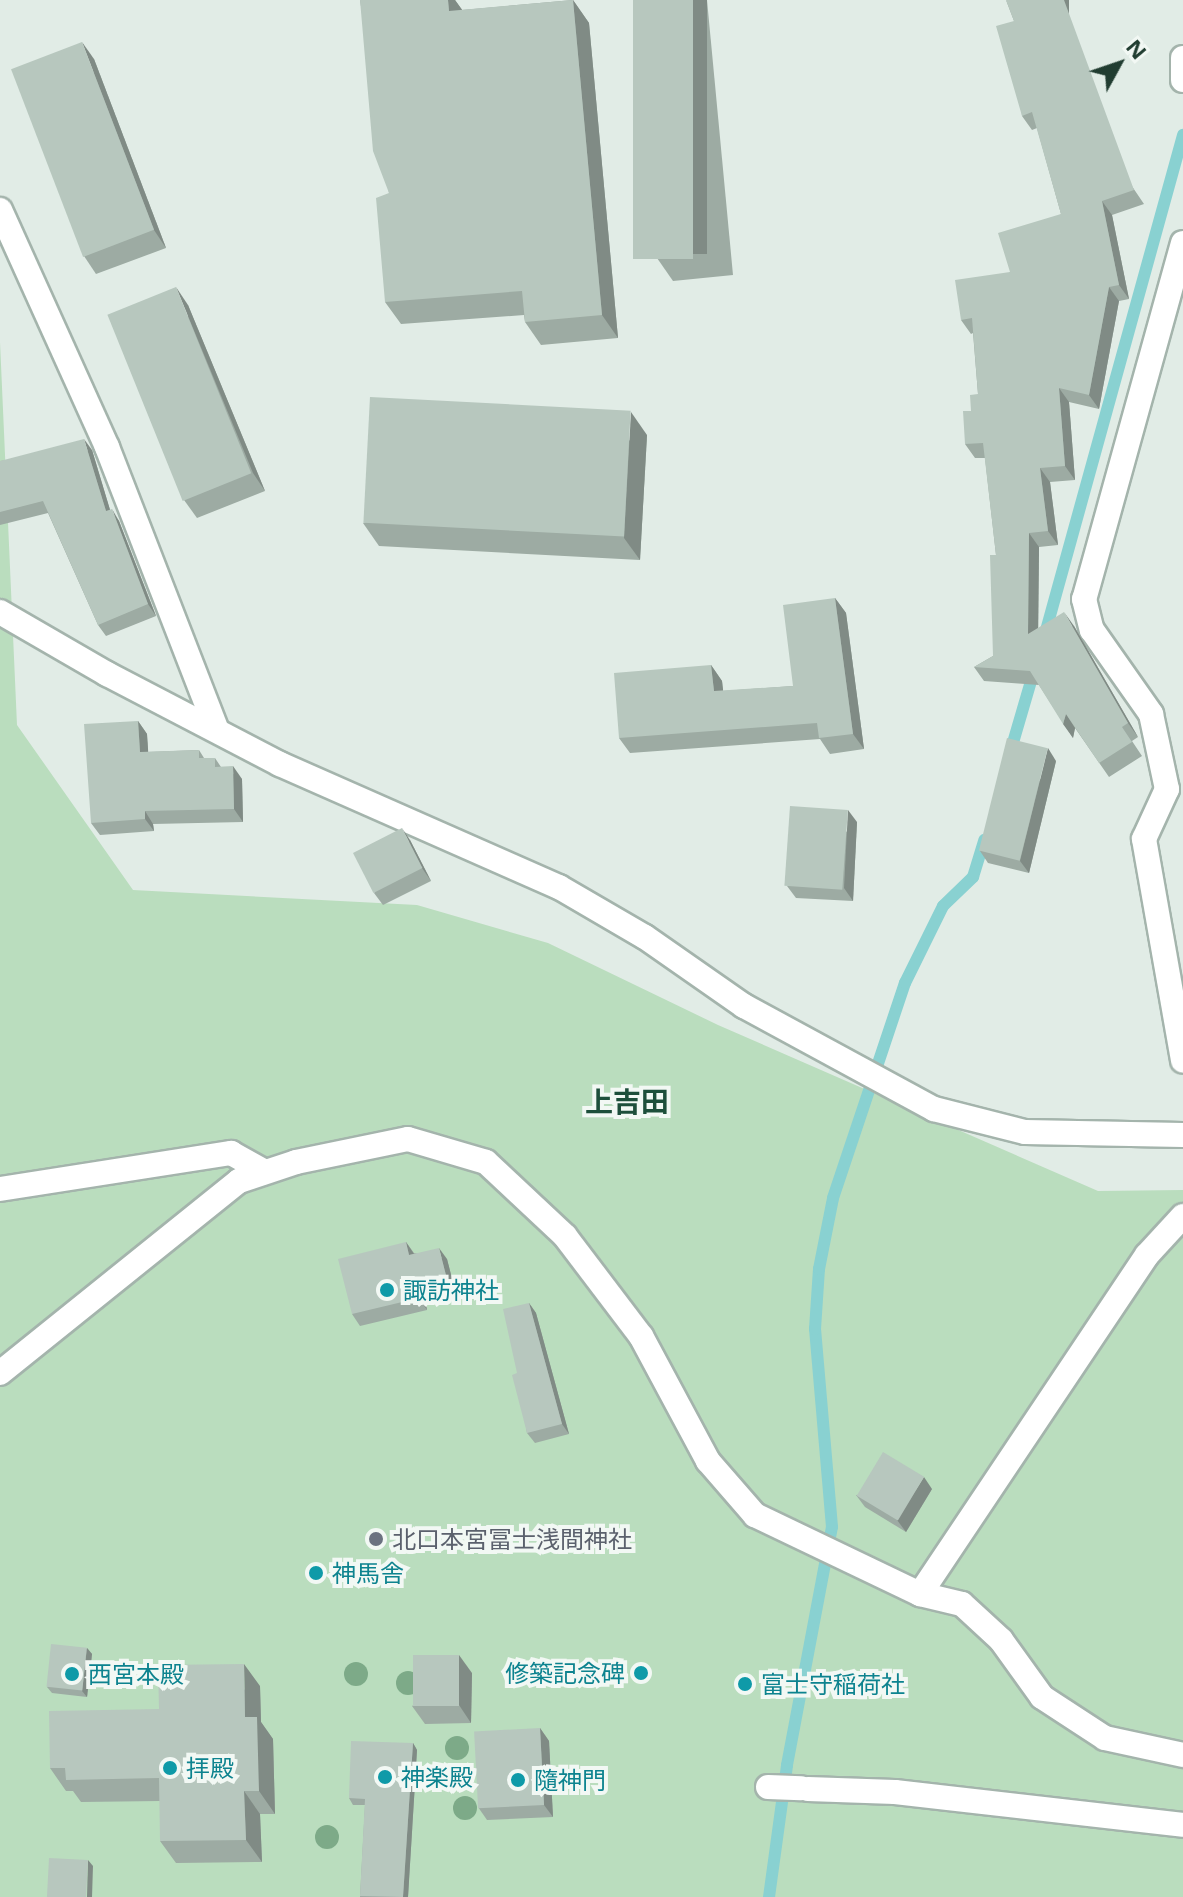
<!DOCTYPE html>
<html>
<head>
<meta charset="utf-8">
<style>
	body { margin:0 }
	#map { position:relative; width:1183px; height:1897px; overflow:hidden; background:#e1ece6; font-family:"Noto Sans","Noto Sans JP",sans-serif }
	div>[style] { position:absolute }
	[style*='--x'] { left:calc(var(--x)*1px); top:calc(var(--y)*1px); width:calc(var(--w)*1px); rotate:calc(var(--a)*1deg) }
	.green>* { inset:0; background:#baddbe }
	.stream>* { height:12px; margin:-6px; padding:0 6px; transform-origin:6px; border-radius:6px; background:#89d1d1 }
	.roads { filter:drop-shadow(2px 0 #a4b4ac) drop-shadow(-2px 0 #a4b4ac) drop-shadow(0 2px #a4b4ac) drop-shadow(0 -2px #a4b4ac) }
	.service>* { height:24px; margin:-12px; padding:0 12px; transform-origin:12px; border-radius:12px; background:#fff }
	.minor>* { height:24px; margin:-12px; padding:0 12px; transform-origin:12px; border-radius:12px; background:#fff }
	.trees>* { width:24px; height:24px; margin:-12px; border-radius:50%; background:#7daa88 }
	.wall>* { inset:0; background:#9daba3 }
	.shaded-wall>* { inset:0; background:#808b85; transform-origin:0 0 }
	.building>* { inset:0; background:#b7c7be; transform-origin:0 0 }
	.dots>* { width:22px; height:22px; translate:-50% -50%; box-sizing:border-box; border:4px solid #f2f8f4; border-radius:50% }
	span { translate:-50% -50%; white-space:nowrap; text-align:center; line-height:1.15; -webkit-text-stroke:8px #f2f8f4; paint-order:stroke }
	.culture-label { font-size:24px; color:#0d838f }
	.left { translate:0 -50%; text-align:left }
	.right { translate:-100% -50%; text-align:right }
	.worship-label { font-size:24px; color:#5b616d }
	.quarter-label { font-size:28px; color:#1d4f3b; font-weight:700 }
	.north { position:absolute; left:1079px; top:24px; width:80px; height:80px; -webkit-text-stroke:6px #f2f8f4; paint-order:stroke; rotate:50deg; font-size:22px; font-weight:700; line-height:32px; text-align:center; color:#213d31 }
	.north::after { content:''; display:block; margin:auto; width:28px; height:36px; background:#213d31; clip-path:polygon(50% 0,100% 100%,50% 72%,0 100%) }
</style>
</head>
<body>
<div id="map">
	<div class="green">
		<i style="clip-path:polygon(0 342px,17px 725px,133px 890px,417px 905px,548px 943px,718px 1025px,1098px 1191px,1183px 1190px,1183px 1897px,0 1897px)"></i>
	</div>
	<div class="stream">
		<i style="--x:1045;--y:634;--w:518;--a:-74.54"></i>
		<i style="--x:1010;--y:753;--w:85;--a:-73.7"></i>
		<i style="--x:769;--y:1897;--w:133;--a:-82.2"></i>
		<i style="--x:787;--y:1765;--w:242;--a:-79.3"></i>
		<i style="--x:832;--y:1527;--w:199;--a:-94.9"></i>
		<i style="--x:815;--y:1329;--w:60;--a:-86.2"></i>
		<i style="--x:819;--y:1269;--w:72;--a:-78.8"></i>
		<i style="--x:833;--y:1198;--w:227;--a:-71.5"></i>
		<i style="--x:905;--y:983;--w:86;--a:-63.7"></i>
		<i style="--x:943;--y:906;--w:42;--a:-44"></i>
		<i style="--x:973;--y:877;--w:39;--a:-73"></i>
	</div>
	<div class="roads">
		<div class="service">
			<i style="--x:768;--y:1787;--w:33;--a:2"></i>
			<i style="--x:808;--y:1789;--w:87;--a:2"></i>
			<i style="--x:895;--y:1792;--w:290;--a:6.5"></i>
		</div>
		<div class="minor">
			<i style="--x:1183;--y:58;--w:22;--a:90"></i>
			<i style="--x:0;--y:210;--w:260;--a:65.7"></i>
			<i style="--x:107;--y:447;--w:301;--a:68.8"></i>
			<i style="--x:1183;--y:243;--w:370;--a:105.5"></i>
			<i style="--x:1084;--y:599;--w:32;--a:76"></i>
			<i style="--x:1092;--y:630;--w:103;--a:54.9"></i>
			<i style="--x:1151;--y:714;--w:77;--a:78"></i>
			<i style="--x:1167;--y:789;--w:55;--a:114.7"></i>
			<i style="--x:1144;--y:839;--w:225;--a:80"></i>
			<i style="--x:0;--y:612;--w:124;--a:30.1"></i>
			<i style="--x:107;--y:674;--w:195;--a:27.5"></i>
			<i style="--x:280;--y:764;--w:305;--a:23.8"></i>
			<i style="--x:559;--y:887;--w:99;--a:30.2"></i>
			<i style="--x:645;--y:937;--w:121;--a:34.9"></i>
			<i style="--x:744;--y:1006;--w:216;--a:28.5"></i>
			<i style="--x:934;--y:1109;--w:94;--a:14.2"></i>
			<i style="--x:1025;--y:1132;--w:158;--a:1.1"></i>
			<i style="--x:0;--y:1189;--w:234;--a:-8.9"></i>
			<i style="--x:231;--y:1153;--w:37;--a:29"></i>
			<i style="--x:0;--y:1373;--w:307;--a:-38.8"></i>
			<i style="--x:239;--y:1181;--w:60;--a:-18.4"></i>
			<i style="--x:296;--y:1162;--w:114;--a:-11.6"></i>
			<i style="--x:408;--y:1139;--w:81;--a:16.4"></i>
			<i style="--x:486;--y:1162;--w:108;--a:43.1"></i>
			<i style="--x:565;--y:1236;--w:126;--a:52.8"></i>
			<i style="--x:641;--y:1336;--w:142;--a:61.8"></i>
			<i style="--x:708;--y:1461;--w:72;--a:49"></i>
			<i style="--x:755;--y:1515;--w:183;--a:25.6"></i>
			<i style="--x:920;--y:1594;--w:408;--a:-56.2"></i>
			<i style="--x:1147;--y:1255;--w:53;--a:-47.3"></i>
			<i style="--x:920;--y:1594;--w:43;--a:13.4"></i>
			<i style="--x:962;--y:1604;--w:53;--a:42.7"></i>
			<i style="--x:1001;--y:1640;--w:70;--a:54.3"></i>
			<i style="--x:1042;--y:1697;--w:75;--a:33.1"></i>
			<i style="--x:1105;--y:1738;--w:80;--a:12.3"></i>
		</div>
	</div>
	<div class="trees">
		<i style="left:356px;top:1674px"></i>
		<i style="left:408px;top:1683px"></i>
		<i style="left:457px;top:1748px"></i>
		<i style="left:465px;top:1808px"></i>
		<i style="left:327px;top:1837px"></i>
	</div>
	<div class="wall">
		<i style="clip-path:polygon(360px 0,455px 0,462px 10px,573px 0,589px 23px,618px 338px,541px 345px,525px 322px,524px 315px,401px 324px,385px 302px,389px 193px)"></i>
		<i style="clip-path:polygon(633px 0,707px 0,733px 275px,673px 281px,657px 258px)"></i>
		<i style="clip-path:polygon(1006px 0,1144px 204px,1112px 215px,1129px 299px,1119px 301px,1099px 409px,1069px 402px,1075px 480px,1050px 482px,1058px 545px,1039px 547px,1038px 628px,1074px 626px,1138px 737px,1132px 741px,1142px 756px,1109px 777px,1075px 728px,1073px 738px,1039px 685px,984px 681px,974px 667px,993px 656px,996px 555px,985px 458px,975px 458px,965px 444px,971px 411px,978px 394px,973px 333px,971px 334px,961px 320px,1010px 272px,1061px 214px,1037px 128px,1032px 130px,1022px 116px,1014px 21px)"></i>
		<i style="clip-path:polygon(94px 59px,166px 248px,96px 274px,84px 256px)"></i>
		<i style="clip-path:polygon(188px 305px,265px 491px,197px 518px,184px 500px)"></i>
		<i style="clip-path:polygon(647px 435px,640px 560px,379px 546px,363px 523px)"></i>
		<i style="clip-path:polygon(92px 450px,110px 510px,119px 521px,156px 616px,106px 636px,98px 625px,48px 513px,0 525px,0 461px)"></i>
		<i style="clip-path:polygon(835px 598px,846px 613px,864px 749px,830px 754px,820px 739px,630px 753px,619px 738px,711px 665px,722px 681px,723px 691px,793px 686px)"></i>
		<i style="clip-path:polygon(138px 721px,147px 734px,148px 752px,199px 750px,204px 758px,215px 758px,221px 767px,242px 779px,243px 822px,153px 824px,154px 831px,100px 835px,91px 823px)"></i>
		<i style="clip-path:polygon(1056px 761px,1029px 873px,988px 863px,980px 851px)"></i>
		<i style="clip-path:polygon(857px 822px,853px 901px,796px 898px,787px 886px)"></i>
		<i style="clip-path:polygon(410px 840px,431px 881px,383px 905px,374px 893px)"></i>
		<i style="clip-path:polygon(406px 1242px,414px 1253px,447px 1259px,456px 1294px,425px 1301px,427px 1310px,360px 1326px,352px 1314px)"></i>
		<i style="clip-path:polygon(529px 1303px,536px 1313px,569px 1434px,535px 1443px,527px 1433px,517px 1373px)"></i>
		<i style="clip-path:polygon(932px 1489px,906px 1532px,865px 1507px,856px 1495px)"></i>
		<i style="clip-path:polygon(87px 1648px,92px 1654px,87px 1697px,52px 1693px,47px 1687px)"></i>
		<i style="clip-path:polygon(472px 1673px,471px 1723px,425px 1724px,412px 1706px)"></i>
		<i style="clip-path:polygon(260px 1686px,261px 1722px,273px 1739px,275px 1814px,260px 1814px,262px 1862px,176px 1863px,160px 1841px,160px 1801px,81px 1802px,73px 1791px,66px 1791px,50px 1768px,159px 1709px)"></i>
		<i style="clip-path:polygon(540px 1728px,549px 1741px,553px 1817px,487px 1820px,478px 1807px)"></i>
		<i style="clip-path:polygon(413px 1743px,417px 1750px,408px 1897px,360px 1897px,365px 1805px,353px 1805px,349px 1798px)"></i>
	</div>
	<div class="shaded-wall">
		<i style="clip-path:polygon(448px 0,455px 0,463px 11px,449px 11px)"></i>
		<i style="clip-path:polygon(573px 0,589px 23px,618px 338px,602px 315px)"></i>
		<i style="left:693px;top:0;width:14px;height:254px"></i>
		<i style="left:1064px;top:0;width:5px;height:202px"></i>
		<i style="clip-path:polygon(82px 42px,94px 59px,166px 248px,154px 230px)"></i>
		<i style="clip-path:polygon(1102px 201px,1112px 215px,1129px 299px,1119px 285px)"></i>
		<i style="clip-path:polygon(176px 287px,188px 305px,265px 491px,253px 473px)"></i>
		<i style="clip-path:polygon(1109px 287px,1119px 301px,1099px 409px,1089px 395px)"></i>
		<i style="clip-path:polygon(1059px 388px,1069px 402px,1075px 480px,1065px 466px)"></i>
		<i style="clip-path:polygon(631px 412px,647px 435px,640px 560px,624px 538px)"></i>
		<i style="clip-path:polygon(84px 439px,92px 450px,114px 523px,106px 511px)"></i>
		<i style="clip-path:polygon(1040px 468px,1050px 482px,1058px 545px,1048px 531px)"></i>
		<i style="clip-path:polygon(112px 509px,119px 521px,156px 616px,148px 604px)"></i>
		<i style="clip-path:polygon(1029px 533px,1039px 547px,1038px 648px,1028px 634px)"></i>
		<i style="clip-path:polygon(835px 598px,846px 613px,864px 749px,853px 734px)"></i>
		<i style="clip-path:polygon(1064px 612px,1074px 626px,1138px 737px,1128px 723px)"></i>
		<i style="clip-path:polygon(711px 665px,722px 681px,725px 707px,714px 691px)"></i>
		<i style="clip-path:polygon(1066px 714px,1075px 728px,1073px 738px,1063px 724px)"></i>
		<i style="clip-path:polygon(138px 721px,147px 734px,149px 764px,140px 752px)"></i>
		<i style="clip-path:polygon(1048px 748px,1056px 761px,1029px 873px,1020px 861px)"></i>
		<i style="clip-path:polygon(233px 766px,242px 779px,243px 822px,234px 809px)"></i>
		<i style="clip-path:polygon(848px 810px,857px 822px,853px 901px,844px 888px)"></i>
		<i style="clip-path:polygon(145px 811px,153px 824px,154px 831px,145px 819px)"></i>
		<i style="clip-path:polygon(402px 828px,410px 840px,431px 881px,422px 868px)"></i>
		<i style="clip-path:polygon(406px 1242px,414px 1254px,409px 1255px)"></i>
		<i style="clip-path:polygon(439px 1248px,447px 1259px,456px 1294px,448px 1283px)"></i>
		<i style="clip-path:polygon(417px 1290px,425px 1301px,427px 1310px,419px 1298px)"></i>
		<i style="clip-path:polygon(529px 1303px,536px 1313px,569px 1434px,562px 1424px)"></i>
		<i style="clip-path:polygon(924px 1477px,932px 1489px,906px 1532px,897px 1520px)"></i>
		<i style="clip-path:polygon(87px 1648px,92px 1654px,87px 1697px,82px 1691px)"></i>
		<i style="clip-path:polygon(459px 1655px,472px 1673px,471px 1723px,459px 1705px)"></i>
		<i style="clip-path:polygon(244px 1664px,260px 1686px,261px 1722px,273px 1739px,275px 1814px,259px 1791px,245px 1717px)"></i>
		<i style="clip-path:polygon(540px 1728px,549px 1741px,553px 1817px,544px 1805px)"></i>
		<i style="clip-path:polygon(413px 1743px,417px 1750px,408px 1897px,403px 1897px)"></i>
		<i style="clip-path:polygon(244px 1791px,260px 1814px,262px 1862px,246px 1840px)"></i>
		<i style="clip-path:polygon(88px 1860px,93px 1866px,92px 1897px,87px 1897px)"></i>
	</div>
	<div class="building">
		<i style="clip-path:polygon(360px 0,448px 0,449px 11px,573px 0,602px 315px,525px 322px,522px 291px,385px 302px,376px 198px,389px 193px,373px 151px)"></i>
		<i style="left:633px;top:0;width:60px;height:259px"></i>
		<i style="clip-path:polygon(1006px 0,1064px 0,1134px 190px,1102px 201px,1119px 285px,1109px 287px,1089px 395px,1059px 388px,1065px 466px,1040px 468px,1048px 531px,1029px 533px,1028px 634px,1064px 612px,1128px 723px,1122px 727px,1132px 742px,1099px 763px,1066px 714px,1063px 724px,1030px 671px,974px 667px,993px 656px,990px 555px,996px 555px,983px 443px,965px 444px,963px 411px,971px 411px,970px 395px,978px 394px,972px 318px,961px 320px,955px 280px,1010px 272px,998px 233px,1061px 214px,1032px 112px,1022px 116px,996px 26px,1014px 21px)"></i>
		<i style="left:82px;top:42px;width:201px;height:76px;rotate:69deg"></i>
		<i style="left:176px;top:287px;width:201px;height:74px;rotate:68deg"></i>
		<i style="left:370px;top:397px;width:261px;height:126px;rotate:3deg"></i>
		<i style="clip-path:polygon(84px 439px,106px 511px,112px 509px,148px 604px,98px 625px,43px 501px,0 512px,0 461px)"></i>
		<i style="clip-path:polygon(835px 598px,853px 734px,819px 738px,817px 723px,619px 738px,614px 673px,711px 665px,714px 691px,793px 686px,783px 605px)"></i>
		<i style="clip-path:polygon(138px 721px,140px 752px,199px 750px,199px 758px,215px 758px,215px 767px,233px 766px,234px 809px,145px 811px,145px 819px,91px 823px,84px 724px)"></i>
		<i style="left:1007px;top:738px;width:42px;height:116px;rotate:14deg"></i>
		<i style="left:790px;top:806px;width:58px;height:80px;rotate:4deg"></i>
		<i style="left:402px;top:828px;width:45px;height:55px;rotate:63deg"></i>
		<i style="clip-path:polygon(406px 1242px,409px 1255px,439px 1248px,448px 1283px,417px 1290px,419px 1298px,352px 1314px,338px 1259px)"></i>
		<i style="clip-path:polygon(529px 1303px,562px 1424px,527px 1433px,512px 1375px,517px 1373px,503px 1309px)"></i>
		<i style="left:883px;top:1452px;width:48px;height:51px;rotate:31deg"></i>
		<i style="left:51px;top:1644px;width:36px;height:43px;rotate:6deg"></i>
		<i style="left:413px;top:1655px;width:46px;height:51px"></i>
		<i style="clip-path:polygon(244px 1664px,245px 1717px,257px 1717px,259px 1791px,244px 1791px,246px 1840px,160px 1841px,159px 1778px,66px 1780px,65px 1768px,50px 1768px,49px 1711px,159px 1709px,158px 1665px)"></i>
		<i style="left:540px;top:1728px;width:77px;height:66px;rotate:87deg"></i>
		<i style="clip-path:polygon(351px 1741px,413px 1743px,403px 1897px,360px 1896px,365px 1799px,349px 1798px)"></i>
		<i style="left:49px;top:1858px;width:39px;height:39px;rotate:3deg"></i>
	</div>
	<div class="dots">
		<i style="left:387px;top:1290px;background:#0f9aa8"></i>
		<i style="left:376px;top:1539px;background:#6b7280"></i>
		<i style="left:316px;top:1573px;background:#0f9aa8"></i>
		<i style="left:641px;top:1673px;background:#0f9aa8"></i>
		<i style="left:72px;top:1674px;background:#0f9aa8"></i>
		<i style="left:745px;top:1684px;background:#0f9aa8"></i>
		<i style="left:170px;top:1768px;background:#0f9aa8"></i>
		<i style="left:385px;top:1777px;background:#0f9aa8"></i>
		<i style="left:518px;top:1780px;background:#0f9aa8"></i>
	</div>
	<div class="culture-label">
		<span class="left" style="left:403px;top:1290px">諏訪神社</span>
		<span class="left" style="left:332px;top:1573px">神馬舎</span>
		<span class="right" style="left:625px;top:1673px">修築記念碑</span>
		<span class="left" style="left:88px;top:1674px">西宮本殿</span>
		<span class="left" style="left:761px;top:1684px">富士守稲荷社</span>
		<span class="left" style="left:186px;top:1768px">拝殿</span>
		<span class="left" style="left:401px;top:1777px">神楽殿</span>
		<span class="left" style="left:534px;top:1780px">隨神門</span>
	</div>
	<div class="worship-label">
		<span class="left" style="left:392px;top:1539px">北口本宮冨士浅間神社</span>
	</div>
	<div class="quarter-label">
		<span style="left:627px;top:1101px">上吉田</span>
	</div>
	<div class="north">N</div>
</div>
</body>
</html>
